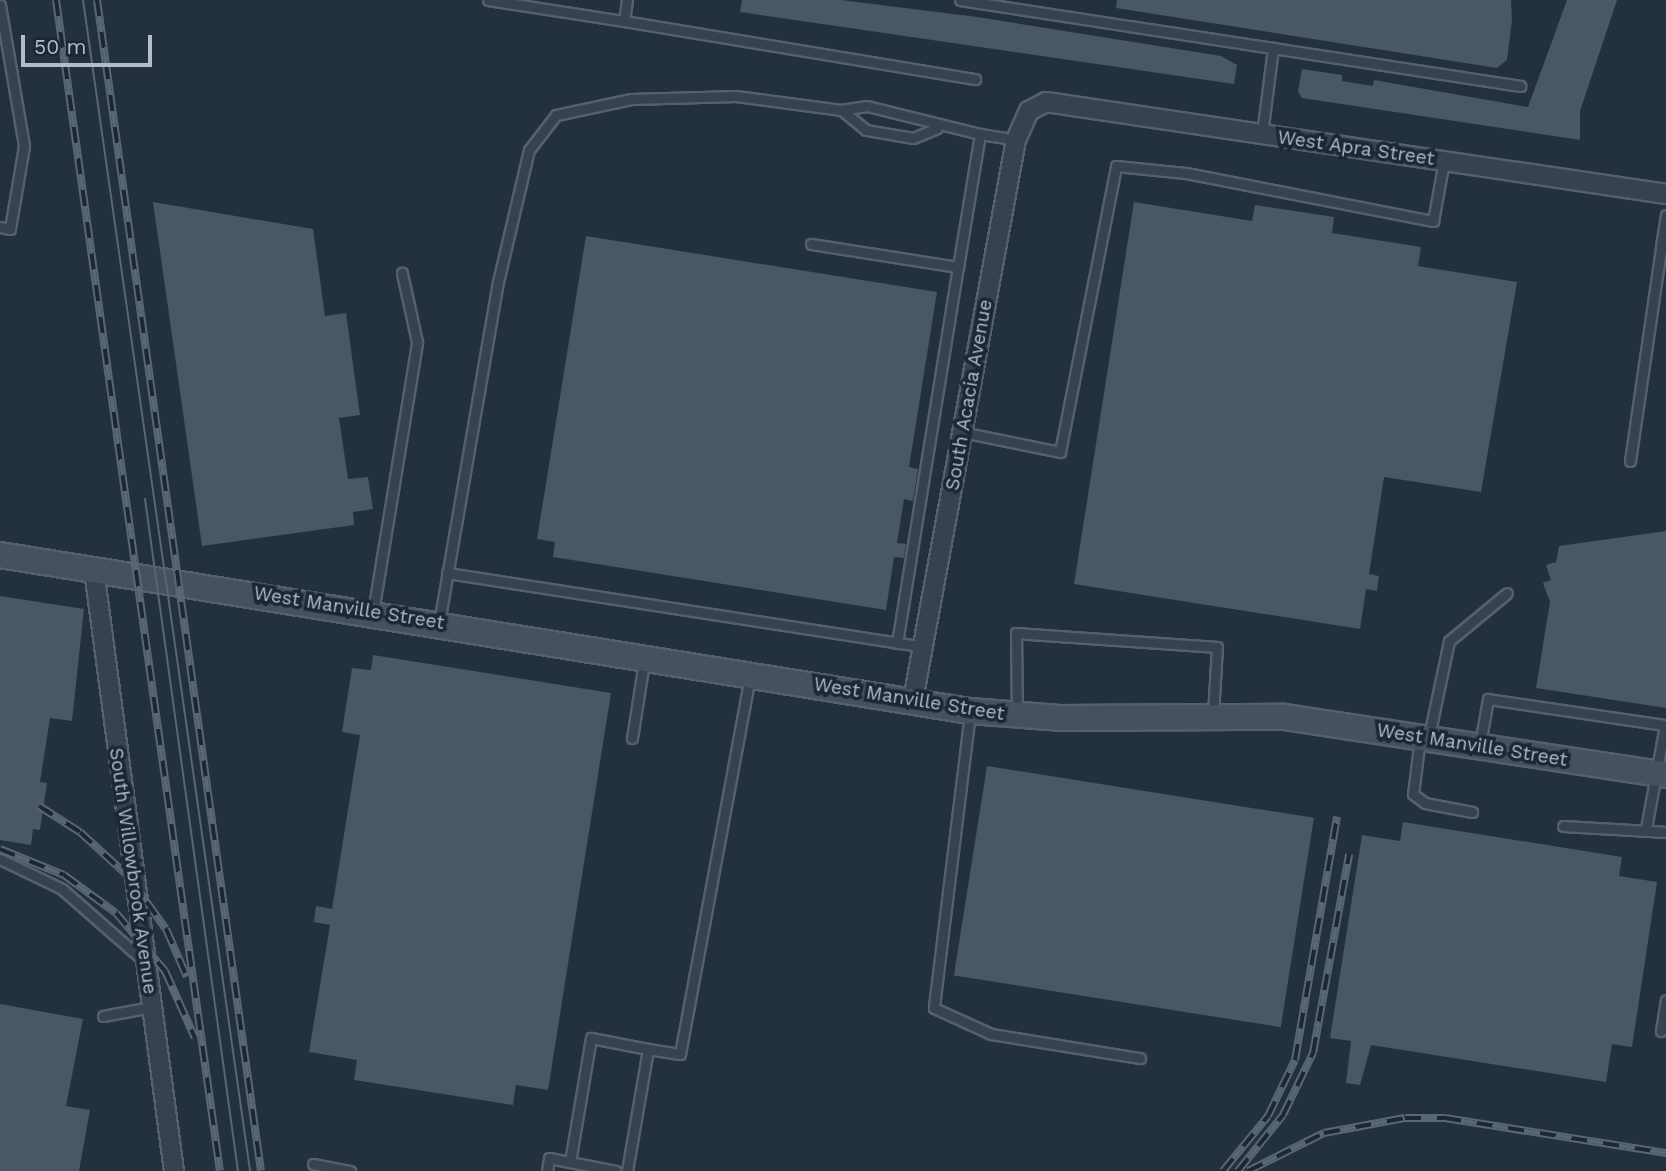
<!DOCTYPE html>
<html>
<head>
<meta charset="utf-8">
<style>
	body { margin:0 }
	#map { position:relative; width:1666px; height:1171px; overflow:hidden; background:#23303e; font-family:"Work Sans",sans-serif }
	div>[style] { position:absolute }
	[style*='--x'] { left:calc(var(--x)*1px); top:calc(var(--y)*1px); width:calc(var(--w)*1px); rotate:calc(var(--a)*1deg) }
	.building>* { inset:0; background:#495767; transform-origin:0 0 }
	.roads { filter:drop-shadow(2px 0 #55606c) drop-shadow(-2px 0 #55606c) drop-shadow(0 2px #55606c) drop-shadow(0 -2px #55606c) }
	.lane>* { height:9px; margin:-4.5px; padding:0 4.5px; transform-origin:4.5px; border-radius:4.5px; background:#37424e }
	.street>* { height:18px; margin:-9px; padding:0 9px; transform-origin:9px; border-radius:9px; background:#37424e }
	.secondary>* { height:24px; margin:-12px; padding:0 12px; transform-origin:12px; border-radius:12px; background:#455161 }
	.tram>* { height:2px; margin:-1px; padding:0 1px; transform-origin:1px; border-radius:1px; background:#596675 }
	.rail>* { height:8px; margin-top:-4px; transform-origin:0; background:repeating-linear-gradient(90deg,#1c2733 0 16px,#596675 0 32px); box-sizing:border-box; border-block:2px solid #596675 }
	span { translate:-50% -50%; white-space:nowrap; text-align:center; line-height:1.15; -webkit-text-stroke:7px #1c2733; paint-order:stroke }
	.street-label { font-size:19px; color:#b3bdc9 }
	.scale { position:absolute; left:21px; top:35px; width:131px; height:32px; box-sizing:border-box; border:4px solid #b3bdc9; border-top:0; padding-left:9px; font-size:21px; line-height:24px; white-space:nowrap; color:#b3bdc9; -webkit-text-stroke:5px #1c2733; paint-order:stroke }
</style>
</head>
<body>
<div id="map">
	<div class="building">
		<i style="clip-path:polygon(742px 0,841px 0,977px 17px,1221px 56px,1237px 65px,1234px 84px,740px 12px)"></i>
		<i style="clip-path:polygon(1117px 0,1511px 0,1512px 20px,1507px 60px,1497px 68px,1116px 8px)"></i>
		<i style="clip-path:polygon(1567px 0,1617px 0,1580px 111px,1580px 140px,1302px 98px,1298px 91px,1302px 69px,1342px 75px,1342px 81px,1373px 86px,1374px 80px,1528px 107px)"></i>
		<i style="clip-path:polygon(153px 202px,313px 229px,325px 316px,346px 313px,360px 415px,339px 418px,348px 479px,368px 477px,373px 509px,353px 512px,354px 525px,202px 546px)"></i>
		<i style="clip-path:polygon(1134px 202px,1252px 221px,1255px 205px,1334px 217px,1332px 233px,1421px 247px,1418px 266px,1517px 282px,1481px 492px,1384px 477px,1369px 574px,1379px 576px,1377px 591px,1366px 589px,1360px 629px,1074px 584px)"></i>
		<i style="clip-path:polygon(586px 236px,937px 292px,909px 467px,918px 469px,913px 501px,904px 499px,897px 543px,906px 544px,904px 558px,894px 557px,886px 610px,553px 557px,555px 542px,537px 539px)"></i>
		<i style="clip-path:polygon(1666px 531px,1666px 708px,1536px 688px,1550px 602px,1543px 583px,1551px 580px,1546px 565px,1556px 562px,1559px 546px)"></i>
		<i style="clip-path:polygon(0 596px,84px 609px,72px 721px,50px 718px,40px 782px,47px 783px,40px 830px,33px 829px,31px 845px,0 840px)"></i>
		<i style="clip-path:polygon(373px 655px,611px 693px,548px 1090px,516px 1085px,513px 1105px,354px 1080px,357px 1060px,309px 1052px,330px 925px,314px 922px,316px 906px,332px 909px,360px 735px,342px 732px,352px 668px,371px 670px)"></i>
		<i style="left:987px;top:766px;width:331px;height:212px;rotate:9deg"></i>
		<i style="clip-path:polygon(1403px 822px,1622px 857px,1619px 876px,1657px 882px,1632px 1047px,1612px 1044px,1606px 1082px,1371px 1045px,1360px 1085px,1346px 1083px,1351px 1041px,1330px 1038px,1362px 835px,1400px 841px)"></i>
		<i style="clip-path:polygon(0 1004px,83px 1019px,66px 1106px,90px 1110px,79px 1171px,0 1171px)"></i>
	</div>
	<div class="roads">
		<div class="lane">
			<i style="--x:488;--y:0;--w:138;--a:8.8"></i>
			<i style="--x:627;--y:0;--w:21;--a:98"></i>
			<i style="--x:624;--y:21;--w:356;--a:9.4"></i>
			<i style="--x:960;--y:0;--w:567;--a:8.73"></i>
			<i style="--x:0;--y:5;--w:143;--a:80.3"></i>
			<i style="--x:24;--y:146;--w:84;--a:99.6"></i>
			<i style="--x:10;--y:229;--w:10;--a:-169"></i>
			<i style="--x:937;--y:128;--w:26;--a:157"></i>
			<i style="--x:913;--y:138;--w:48;--a:-170.3"></i>
			<i style="--x:866;--y:130;--w:32;--a:-141"></i>
			<i style="--x:841;--y:110;--w:26;--a:-9"></i>
			<i style="--x:867;--y:106;--w:116;--a:13.9"></i>
			<i style="--x:1262;--y:134;--w:87;--a:-82.7"></i>
			<i style="--x:1666;--y:215;--w:33;--a:99"></i>
			<i style="--x:1661;--y:248;--w:5;--a:11"></i>
			<i style="--x:811;--y:244;--w:149;--a:8.9"></i>
			<i style="--x:958;--y:267;--w:135;--a:-80.6"></i>
			<i style="--x:980;--y:134;--w:36;--a:9"></i>
			<i style="--x:962;--y:432;--w:100;--a:11.5"></i>
			<i style="--x:1060;--y:452;--w:291;--a:-78.9"></i>
			<i style="--x:1116;--y:166;--w:70;--a:5.7"></i>
			<i style="--x:1186;--y:173;--w:252;--a:11"></i>
			<i style="--x:1433;--y:221;--w:61;--a:-79.6"></i>
			<i style="--x:1630;--y:461;--w:215;--a:-81.7"></i>
			<i style="--x:447;--y:573;--w:482;--a:8.8"></i>
			<i style="--x:373;--y:612;--w:274;--a:-80.7"></i>
			<i style="--x:417;--y:342;--w:71;--a:-102.3"></i>
			<i style="--x:439;--y:623;--w:346;--a:-80.2"></i>
			<i style="--x:498;--y:282;--w:136;--a:-76.8"></i>
			<i style="--x:529;--y:150;--w:44;--a:-52.4"></i>
			<i style="--x:556;--y:115;--w:77;--a:-12"></i>
			<i style="--x:631;--y:99;--w:105;--a:-1.6"></i>
			<i style="--x:736;--y:96;--w:106;--a:7.6"></i>
			<i style="--x:897;--y:643;--w:381;--a:-80.8"></i>
			<i style="--x:970;--y:713;--w:297;--a:97"></i>
			<i style="--x:934;--y:1008;--w:63;--a:24.5"></i>
			<i style="--x:991;--y:1034;--w:151;--a:9.2"></i>
			<i style="--x:1017;--y:714;--w:81;--a:-90.7"></i>
			<i style="--x:1016;--y:633;--w:201;--a:4"></i>
			<i style="--x:1217;--y:647;--w:68;--a:93.4"></i>
			<i style="--x:1429;--y:736;--w:97;--a:-78.1"></i>
			<i style="--x:1449;--y:641;--w:75;--a:-39.6"></i>
			<i style="--x:632;--y:738;--w:77;--a:-81"></i>
			<i style="--x:1420;--y:738;--w:56;--a:97.1"></i>
			<i style="--x:1413;--y:794;--w:15;--a:37"></i>
			<i style="--x:1425;--y:803;--w:48;--a:10.8"></i>
			<i style="--x:1480;--y:744;--w:46;--a:-79.9"></i>
			<i style="--x:1488;--y:699;--w:179;--a:8.4"></i>
			<i style="--x:1665;--y:725;--w:106;--a:100.4"></i>
			<i style="--x:1563;--y:826;--w:103;--a:3.3"></i>
			<i style="--x:0;--y:859;--w:69;--a:25.8"></i>
			<i style="--x:62;--y:889;--w:109;--a:41.3"></i>
			<i style="--x:103;--y:1016;--w:49;--a:-10.6"></i>
			<i style="--x:1661;--y:1031;--w:31;--a:-81"></i>
			<i style="--x:570;--y:1162;--w:126;--a:-80.4"></i>
			<i style="--x:591;--y:1038;--w:58;--a:10.9"></i>
			<i style="--x:313;--y:1164;--w:38;--a:11"></i>
			<i style="--x:547;--y:1171;--w:13;--a:-81"></i>
			<i style="--x:549;--y:1158;--w:68;--a:11"></i>
			<i style="--x:627;--y:1171;--w:124;--a:-80.2"></i>
			<i style="--x:648;--y:1049;--w:32;--a:9"></i>
			<i style="--x:680;--y:1054;--w:382;--a:-79.5"></i>
		</div>
		<div class="street">
			<i style="--x:94;--y:570;--w:606;--a:82.42"></i>
			<i style="--x:913;--y:700;--w:569;--a:-79.58"></i>
			<i style="--x:1016;--y:140;--w:32;--a:-66"></i>
			<i style="--x:1029;--y:111;--w:19;--a:-28"></i>
			<i style="--x:1046;--y:102;--w:627;--a:8.44"></i>
		</div>
		<div class="secondary">
			<i style="--x:0;--y:555;--w:982;--a:9.14"></i>
			<i style="--x:970;--y:711;--w:90;--a:4.4"></i>
			<i style="--x:1060;--y:718;--w:224;--a:-0.3"></i>
			<i style="--x:1284;--y:717;--w:386;--a:8.6"></i>
		</div>
	</div>
	<div class="tram">
		<i style="--x:83;--y:0;--w:1183;--a:81.88"></i>
		<i style="--x:145;--y:499;--w:678;--a:82.12"></i>
	</div>
	<div class="rail">
		<i style="--x:56;--y:0;--w:1182;--a:82.03"></i>
		<i style="--x:97;--y:0;--w:1182;--a:82.03"></i>
		<i style="--x:39;--y:806;--w:49;--a:32.4"></i>
		<i style="--x:80;--y:832;--w:65;--a:42.5"></i>
		<i style="--x:128;--y:876;--w:65;--a:54.4"></i>
		<i style="--x:166;--y:929;--w:52;--a:66.4"></i>
		<i style="--x:0;--y:849;--w:69;--a:22.1"></i>
		<i style="--x:64;--y:875;--w:64;--a:36.2"></i>
		<i style="--x:116;--y:913;--w:76;--a:49.8"></i>
		<i style="--x:165;--y:971;--w:73;--a:65.9"></i>
		<i style="--x:1223;--y:1171;--w:71;--a:-50.7"></i>
		<i style="--x:1268;--y:1116;--w:62;--a:-64.3"></i>
		<i style="--x:1295;--y:1060;--w:247;--a:-80.2"></i>
		<i style="--x:1238;--y:1171;--w:72;--a:-51.2"></i>
		<i style="--x:1283;--y:1115;--w:69;--a:-64.2"></i>
		<i style="--x:1313;--y:1053;--w:202;--a:-79.7"></i>
		<i style="--x:1248;--y:1171;--w:85;--a:-26.6"></i>
		<i style="--x:1324;--y:1133;--w:82;--a:-10.5"></i>
		<i style="--x:1405;--y:1118;--w:40;--a:0"></i>
		<i style="--x:1445;--y:1118;--w:224;--a:9"></i>
	</div>
	<div class="street-label">
		<span style="left:1356px;top:148px;rotate:8deg">West Apra Street</span>
		<span style="left:969px;top:395px;rotate:-80deg">South Acacia Avenue</span>
		<span style="left:349px;top:608px;rotate:9deg">West Manville Street</span>
		<span style="left:909px;top:699px;rotate:9deg">West Manville Street</span>
		<span style="left:1472px;top:745px;rotate:9deg">West Manville Street</span>
		<span style="left:133px;top:871px;rotate:82deg">South Willowbrook Avenue</span>
	</div>
	<div class="scale">50 m</div>
</div>
</body>
</html>
